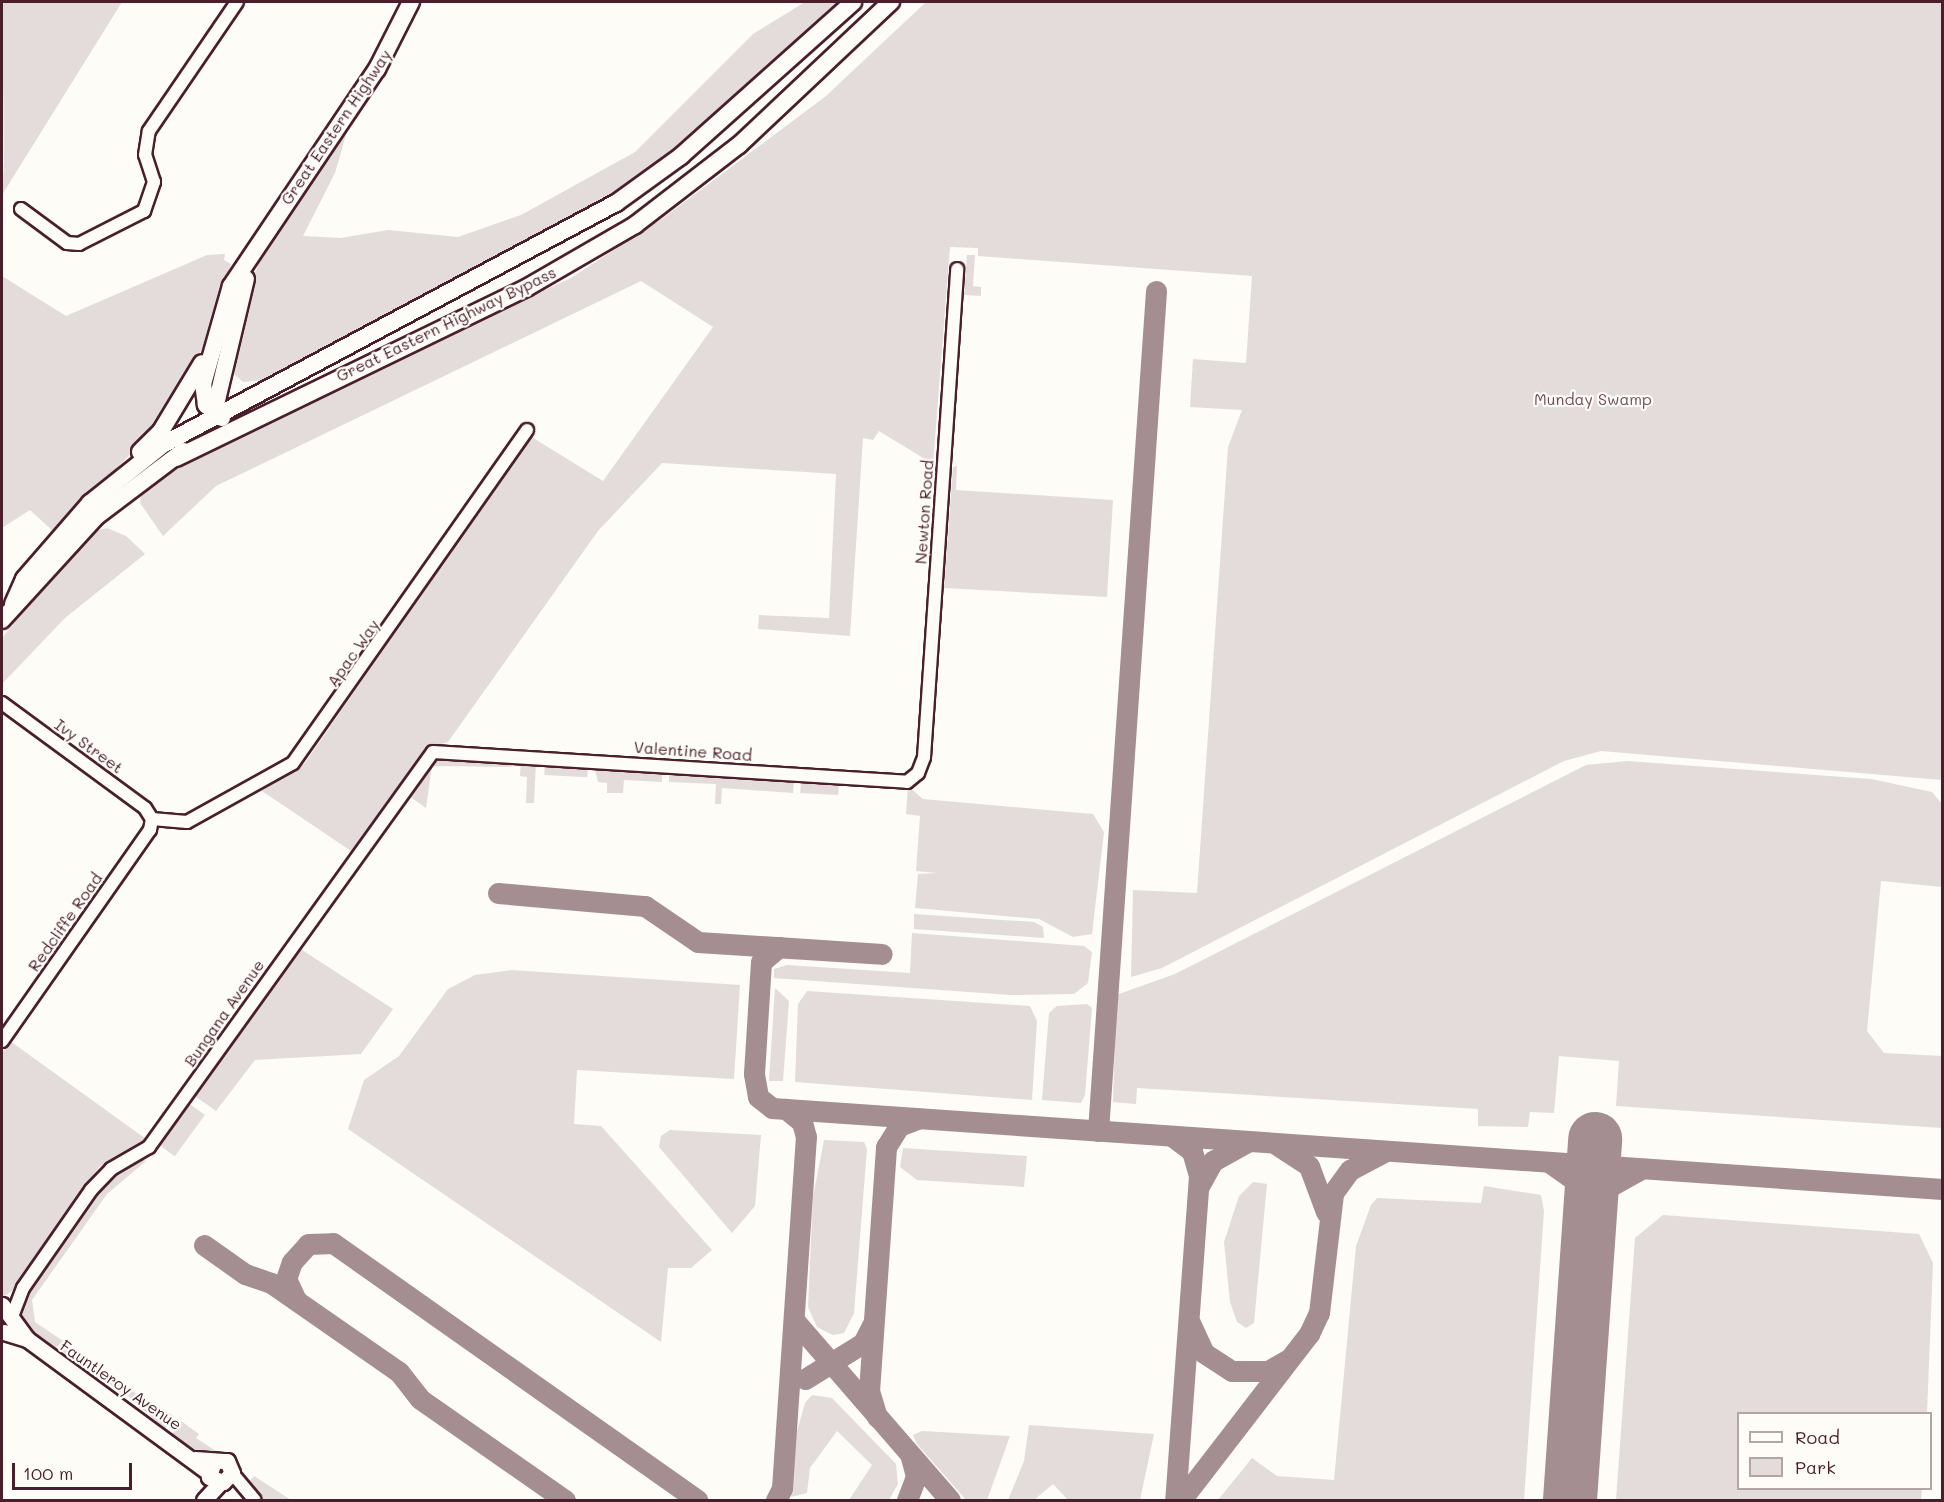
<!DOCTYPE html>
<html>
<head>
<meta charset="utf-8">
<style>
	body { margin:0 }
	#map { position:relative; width:1944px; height:1502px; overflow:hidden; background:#fdfcf7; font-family:Mali,sans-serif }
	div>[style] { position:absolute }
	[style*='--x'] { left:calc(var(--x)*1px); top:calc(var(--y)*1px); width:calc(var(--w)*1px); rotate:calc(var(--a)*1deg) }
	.green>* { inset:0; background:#e3dcda; transform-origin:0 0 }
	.taxiway>* { height:21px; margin:-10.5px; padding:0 10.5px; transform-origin:10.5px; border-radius:10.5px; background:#a48e91 }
	.runway>* { height:54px; margin:-27px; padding:0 27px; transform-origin:27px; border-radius:27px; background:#a48e91 }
	.roads { filter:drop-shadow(2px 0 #4a1f2b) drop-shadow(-2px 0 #4a1f2b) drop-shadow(0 2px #4a1f2b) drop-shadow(0 -2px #4a1f2b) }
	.minor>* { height:12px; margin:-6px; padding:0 6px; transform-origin:6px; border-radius:6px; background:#fdfcf7 }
	.major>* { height:15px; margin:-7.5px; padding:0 7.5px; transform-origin:7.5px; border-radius:7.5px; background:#fdfcf7 }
	.highway>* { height:16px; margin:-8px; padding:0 8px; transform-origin:8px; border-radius:8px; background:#fdfcf7 }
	span { translate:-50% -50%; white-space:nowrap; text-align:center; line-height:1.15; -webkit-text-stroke:4.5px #fdfcf7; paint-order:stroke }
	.street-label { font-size:16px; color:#4a1f2b }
	.park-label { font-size:16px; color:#704e57 }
	.frame { position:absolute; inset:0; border:3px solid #4a1f2b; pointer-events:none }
	.legend { position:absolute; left:1737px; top:1412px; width:195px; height:78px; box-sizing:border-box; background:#fdfcf7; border:2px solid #b5a4a5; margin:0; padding:8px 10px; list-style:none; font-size:18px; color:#4a1f2b }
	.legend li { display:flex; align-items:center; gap:12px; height:30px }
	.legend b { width:30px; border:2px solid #b5a4a5 }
	.scale { position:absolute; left:12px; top:1463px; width:120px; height:27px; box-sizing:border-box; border:3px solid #4a1f2b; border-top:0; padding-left:8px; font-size:18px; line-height:21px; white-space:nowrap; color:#4a1f2b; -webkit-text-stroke:4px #fdfcf7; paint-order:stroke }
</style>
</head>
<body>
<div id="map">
	<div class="green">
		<i style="clip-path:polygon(2px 2px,122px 2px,2px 195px,4px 163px)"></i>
		<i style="clip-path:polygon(805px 2px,839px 2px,729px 109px,627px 186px,510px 254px,263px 380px,243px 382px,234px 374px,229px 363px,242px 304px,260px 261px,347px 131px,335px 173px,303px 236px,341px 238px,388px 230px,458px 237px,521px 215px,635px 152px,753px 34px)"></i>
		<i style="clip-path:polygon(926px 2px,1942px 2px,1942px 780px,1601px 751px,1564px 761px,1162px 968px,1131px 977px,1133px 890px,1197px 893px,1228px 447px,1242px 410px,1190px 407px,1193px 359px,1246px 363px,1252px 276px,978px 256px,978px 248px,950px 247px,933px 464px,879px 431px,873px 440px,863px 438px,850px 636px,758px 629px,759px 615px,829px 618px,836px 474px,662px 463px,598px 531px,448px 742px,426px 748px,351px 851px,262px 791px,305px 763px,530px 436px,603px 481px,713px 327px,641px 281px,216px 486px,163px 536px,140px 503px,142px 491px,202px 448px,571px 278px,663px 218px,826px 96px)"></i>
		<i style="clip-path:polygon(225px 254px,224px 260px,231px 264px,203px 347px,159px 425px,54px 532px,30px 510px,2px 528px,2px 276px,66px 316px,207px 255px)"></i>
		<i style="clip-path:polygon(967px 255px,975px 255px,973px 286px,981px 287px,981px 296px,964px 295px)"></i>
		<i style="clip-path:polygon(957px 466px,956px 490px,1113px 500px,1107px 597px,944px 588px,953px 467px)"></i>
		<i style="clip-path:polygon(107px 528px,126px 536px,145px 554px,65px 618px,2px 684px,2px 638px,89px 532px)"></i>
		<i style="clip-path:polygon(437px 757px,512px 759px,512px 767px,432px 766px,426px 808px,406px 794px)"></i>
		<i style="clip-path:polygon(521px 761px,536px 761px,534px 803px,526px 803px,527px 777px,520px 776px)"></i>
		<i style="clip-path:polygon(1627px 761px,1871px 779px,1932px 792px,1942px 804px,1942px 887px,1881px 881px,1867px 1031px,1884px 1053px,1942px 1056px,1942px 1128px,1616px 1106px,1619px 1061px,1559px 1056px,1554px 1113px,1530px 1112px,1528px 1127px,1478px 1126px,1478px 1109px,1137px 1088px,1136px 1104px,1113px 1102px,1116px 995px,1175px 974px,1586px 765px)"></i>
		<i style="left:545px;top:762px;width:43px;height:13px;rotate:3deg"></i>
		<i style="clip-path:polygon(595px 770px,662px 774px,662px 782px,624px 780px,623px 793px,607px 793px,607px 783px,598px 782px)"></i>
		<i style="clip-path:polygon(669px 771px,794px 779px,793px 793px,722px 788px,721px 804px,715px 804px,716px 784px,669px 782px)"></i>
		<i style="left:801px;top:780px;width:38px;height:13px;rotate:3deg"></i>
		<i style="clip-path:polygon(908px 786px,923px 799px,1093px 814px,1104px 832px,1092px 934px,1073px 937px,1039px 919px,915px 908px,918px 874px,937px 873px,916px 871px,920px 816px,906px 814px)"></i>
		<i style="clip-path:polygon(914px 914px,1034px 922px,1043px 927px,1044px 938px,914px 929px)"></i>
		<i style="clip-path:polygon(912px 933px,1084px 946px,1092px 952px,1088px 983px,1074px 994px,1010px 995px,774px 978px,774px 969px,787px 965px,910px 973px)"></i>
		<i style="clip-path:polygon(296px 946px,393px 1009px,361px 1054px,255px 1060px,216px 1111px,192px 1094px)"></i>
		<i style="clip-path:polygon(511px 970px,740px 985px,734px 1079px,577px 1070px,574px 1124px,601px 1126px,712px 1250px,691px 1268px,668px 1268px,661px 1342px,348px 1129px,364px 1080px,399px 1056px,448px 989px,475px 975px)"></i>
		<i style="clip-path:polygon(775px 988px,789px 1001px,783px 1081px,769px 1081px)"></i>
		<i style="clip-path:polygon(807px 991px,1030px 1006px,1037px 1021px,1032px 1100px,795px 1082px,798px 1004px)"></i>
		<i style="clip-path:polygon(1087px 1004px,1092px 1008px,1085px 1095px,1081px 1103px,1042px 1100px,1049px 1013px,1057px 1006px)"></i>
		<i style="clip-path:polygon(10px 1041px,146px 1139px,99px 1167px,12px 1291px,2px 1298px,2px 1053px)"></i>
		<i style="left:187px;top:1102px;width:22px;height:51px;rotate:36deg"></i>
		<i style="clip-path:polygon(670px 1130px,761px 1135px,755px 1206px,732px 1233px,659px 1147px,661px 1136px)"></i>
		<i style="clip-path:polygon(824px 1140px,864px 1142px,867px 1149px,854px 1313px,844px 1333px,833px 1335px,817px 1327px,808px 1307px,813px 1197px)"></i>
		<i style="clip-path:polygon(903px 1148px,1027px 1156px,1024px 1187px,917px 1180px,900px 1167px)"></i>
		<i style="clip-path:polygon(141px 1159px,146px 1161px,107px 1194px,32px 1300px,35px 1322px,63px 1341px,52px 1352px,21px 1321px,21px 1298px,105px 1178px)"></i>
		<i style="clip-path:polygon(1253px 1182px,1267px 1184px,1254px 1323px,1246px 1328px,1237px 1322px,1230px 1302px,1224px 1242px,1239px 1196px)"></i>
		<i style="clip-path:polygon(1484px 1186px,1541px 1195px,1544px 1211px,1524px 1500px,1218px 1500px,1252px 1458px,1277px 1476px,1334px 1480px,1356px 1246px,1371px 1205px,1377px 1198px,1481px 1203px)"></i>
		<i style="clip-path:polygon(1663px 1215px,1919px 1234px,1933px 1263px,1927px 1413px,1738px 1414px,1738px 1488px,1922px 1489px,1921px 1500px,1616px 1500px,1635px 1238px)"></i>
		<i style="clip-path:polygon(68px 1345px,113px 1377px,127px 1387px,122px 1392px,69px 1357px,63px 1352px)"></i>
		<i style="clip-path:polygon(132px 1391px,174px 1416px,165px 1429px,128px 1396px)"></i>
		<i style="clip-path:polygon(812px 1395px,832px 1398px,896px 1464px,898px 1484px,889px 1500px,849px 1500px,872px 1465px,837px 1431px,810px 1468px,807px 1493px,791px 1497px,794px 1442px,805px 1403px)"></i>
		<i style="clip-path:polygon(181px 1421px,199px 1434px,196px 1438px,219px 1453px,196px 1450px,171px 1435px)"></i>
		<i style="clip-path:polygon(1029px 1425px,1154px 1434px,1140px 1500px,1068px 1500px,1053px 1484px,1034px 1500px,1008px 1500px,1024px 1461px)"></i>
		<i style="clip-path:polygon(922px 1431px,1010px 1436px,987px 1500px,966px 1500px,917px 1444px,913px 1435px)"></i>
		<i style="clip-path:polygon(254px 1476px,291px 1500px,260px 1500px,248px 1483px)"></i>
	</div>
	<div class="taxiway">
		<i style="--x:498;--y:893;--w:148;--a:5.1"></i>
		<i style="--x:645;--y:906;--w:64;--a:34.2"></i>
		<i style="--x:698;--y:942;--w:184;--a:3.7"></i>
		<i style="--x:779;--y:947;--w:23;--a:140"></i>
		<i style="--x:761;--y:962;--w:112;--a:93.6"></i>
		<i style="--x:754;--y:1074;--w:23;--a:80"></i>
		<i style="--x:758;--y:1097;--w:18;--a:38"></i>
		<i style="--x:772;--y:1108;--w:1173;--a:3.96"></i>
		<i style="--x:1098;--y:1131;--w:842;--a:-86.05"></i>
		<i style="--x:1172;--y:1136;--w:25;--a:37"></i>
		<i style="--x:1192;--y:1151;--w:26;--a:74"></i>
		<i style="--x:1199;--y:1176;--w:325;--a:94.2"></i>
		<i style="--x:1277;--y:1145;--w:38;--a:33"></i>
		<i style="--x:1309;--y:1166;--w:49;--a:69.7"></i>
		<i style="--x:1550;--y:1163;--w:35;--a:35"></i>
		<i style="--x:1579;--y:1183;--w:40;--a:75.6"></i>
		<i style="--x:1199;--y:1186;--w:29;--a:-61"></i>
		<i style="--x:1213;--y:1161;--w:38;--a:-29"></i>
		<i style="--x:1589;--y:1229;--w:43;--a:-68.2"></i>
		<i style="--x:1605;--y:1189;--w:39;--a:-29"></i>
		<i style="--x:204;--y:1245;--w:50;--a:35.3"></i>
		<i style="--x:245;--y:1274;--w:28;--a:19"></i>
		<i style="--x:271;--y:1283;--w:156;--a:34.8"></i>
		<i style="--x:399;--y:1372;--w:34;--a:52"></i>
		<i style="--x:420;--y:1399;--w:177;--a:34.9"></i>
		<i style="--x:296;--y:1300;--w:23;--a:-115"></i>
		<i style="--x:286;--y:1279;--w:18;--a:-71"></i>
		<i style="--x:292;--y:1262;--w:24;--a:-48"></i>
		<i style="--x:308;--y:1244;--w:25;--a:-2"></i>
		<i style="--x:333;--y:1243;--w:446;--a:35.2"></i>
		<i style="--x:794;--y:1320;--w:238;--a:49.1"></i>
		<i style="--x:1190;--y:1323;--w:33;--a:65"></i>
		<i style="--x:1204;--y:1353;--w:33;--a:33"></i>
		<i style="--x:1232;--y:1371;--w:36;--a:0"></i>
		<i style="--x:1268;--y:1371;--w:22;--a:-30"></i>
		<i style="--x:805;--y:1379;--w:68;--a:-31.8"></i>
		<i style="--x:863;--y:1343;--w:20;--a:-63"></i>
		<i style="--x:877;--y:1417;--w:27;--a:-107"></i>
		<i style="--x:869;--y:1391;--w:245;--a:-86"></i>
		<i style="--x:886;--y:1147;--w:25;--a:-58"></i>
		<i style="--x:899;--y:1126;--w:19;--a:-21"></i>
		<i style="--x:776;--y:1500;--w:13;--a:-63"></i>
		<i style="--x:782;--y:1488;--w:352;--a:-86.1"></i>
		<i style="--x:806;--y:1137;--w:16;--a:-105"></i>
		<i style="--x:802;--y:1122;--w:21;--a:-141"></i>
		<i style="--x:907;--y:1500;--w:26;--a:-69"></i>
		<i style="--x:916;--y:1476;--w:20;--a:-105"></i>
		<i style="--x:1181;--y:1500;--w:210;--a:-52.4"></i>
		<i style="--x:1309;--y:1334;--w:23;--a:-65"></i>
		<i style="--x:1319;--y:1313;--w:121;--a:-83.3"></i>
		<i style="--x:1333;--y:1193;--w:29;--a:-54"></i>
		<i style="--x:1350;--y:1170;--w:38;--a:-28"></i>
	</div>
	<div class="runway">
		<i style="--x:1570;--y:1500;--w:362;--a:-86"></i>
	</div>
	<div class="roads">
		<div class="minor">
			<i style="--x:21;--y:209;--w:57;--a:36.5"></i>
			<i style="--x:67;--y:243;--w:12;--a:5"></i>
			<i style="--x:79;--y:244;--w:73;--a:-26.9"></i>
			<i style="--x:144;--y:211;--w:31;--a:-71"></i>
			<i style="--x:154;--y:182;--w:28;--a:-108"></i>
			<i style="--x:145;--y:155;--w:24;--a:-81"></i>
			<i style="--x:149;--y:131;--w:156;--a:-55.7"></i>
			<i style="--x:2;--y:703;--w:177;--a:36.3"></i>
			<i style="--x:145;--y:808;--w:13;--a:58"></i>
			<i style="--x:152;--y:819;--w:35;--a:5"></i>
			<i style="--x:187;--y:822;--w:121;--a:-29.1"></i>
			<i style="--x:293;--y:763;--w:407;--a:-54.9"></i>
			<i style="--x:2;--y:1041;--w:258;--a:-55"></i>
			<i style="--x:150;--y:830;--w:11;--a:-80"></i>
			<i style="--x:13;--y:1314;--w:28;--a:-69"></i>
			<i style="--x:23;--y:1288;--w:119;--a:-55.2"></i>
			<i style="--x:91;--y:1190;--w:29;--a:-46"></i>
			<i style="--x:111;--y:1169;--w:44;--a:-30.1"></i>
			<i style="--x:149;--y:1147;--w:486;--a:-54.3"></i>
			<i style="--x:433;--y:752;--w:475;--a:3.6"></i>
			<i style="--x:907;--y:782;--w:14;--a:-39"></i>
			<i style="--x:918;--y:773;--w:17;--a:-69"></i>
			<i style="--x:924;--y:757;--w:489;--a:-86.1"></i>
			<i style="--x:232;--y:1473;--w:35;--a:50"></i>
		</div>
		<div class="major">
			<i style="--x:2;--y:1305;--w:42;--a:53.7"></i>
			<i style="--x:4;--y:1332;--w:24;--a:17"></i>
			<i style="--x:27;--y:1339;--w:225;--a:36.3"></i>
			<i style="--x:195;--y:1459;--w:32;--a:4"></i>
			<i style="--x:227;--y:1461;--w:13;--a:67"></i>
			<i style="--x:232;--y:1473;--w:13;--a:135"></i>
			<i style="--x:223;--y:1482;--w:15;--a:-160"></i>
			<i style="--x:209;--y:1477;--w:17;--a:-73"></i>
			<i style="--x:204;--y:1500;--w:23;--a:-47"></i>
		</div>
		<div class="highway">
			<i style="--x:213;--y:417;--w:142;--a:-76.6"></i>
			<i style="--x:222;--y:418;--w:21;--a:-141"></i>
			<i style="--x:206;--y:405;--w:21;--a:-98"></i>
			<i style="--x:203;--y:384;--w:102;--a:-74.1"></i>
			<i style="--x:231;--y:286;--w:262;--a:-56.1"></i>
			<i style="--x:377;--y:69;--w:75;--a:-63.1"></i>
			<i style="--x:140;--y:452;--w:30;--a:-45"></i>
			<i style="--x:161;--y:431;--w:79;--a:-58.9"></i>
			<i style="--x:176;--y:458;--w:391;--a:-25.9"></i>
			<i style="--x:528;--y:287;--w:124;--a:-30.1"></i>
			<i style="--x:635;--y:225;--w:131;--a:-37.6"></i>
			<i style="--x:739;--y:145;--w:209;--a:-43.3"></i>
			<i style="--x:13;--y:604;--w:27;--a:-66"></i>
			<i style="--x:24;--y:579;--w:101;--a:-49"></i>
			<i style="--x:90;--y:503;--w:95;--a:-38.6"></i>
			<i style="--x:164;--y:444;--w:512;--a:-28.07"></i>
			<i style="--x:616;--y:203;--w:80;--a:-35.9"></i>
			<i style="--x:681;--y:156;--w:231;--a:-41.8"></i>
			<i style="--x:2;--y:620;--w:141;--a:-47.6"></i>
			<i style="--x:97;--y:516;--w:108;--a:-37.1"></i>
		</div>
	</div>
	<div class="street-label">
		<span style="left:336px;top:127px;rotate:-56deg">Great Eastern Highway</span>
		<span style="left:446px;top:324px;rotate:-26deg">Great Eastern Highway Bypass</span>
		<span style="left:924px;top:512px;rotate:-86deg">Newton Road</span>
		<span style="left:353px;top:653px;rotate:-55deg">Apac Way</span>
		<span style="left:89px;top:746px;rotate:36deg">Ivy Street</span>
		<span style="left:693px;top:751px;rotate:4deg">Valentine Road</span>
		<span style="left:65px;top:922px;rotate:-55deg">Redcliffe Road</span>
		<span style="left:224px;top:1013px;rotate:-55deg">Bungana Avenue</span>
		<span style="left:121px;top:1385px;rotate:35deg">Fauntleroy Avenue</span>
	</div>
	<div class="park-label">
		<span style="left:1593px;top:399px">Munday Swamp</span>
	</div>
	<div class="frame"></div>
	<ul class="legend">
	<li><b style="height:8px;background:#fdfcf7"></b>Road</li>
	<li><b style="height:16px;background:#e3dcda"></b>Park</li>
	</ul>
	<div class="scale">100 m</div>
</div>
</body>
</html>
